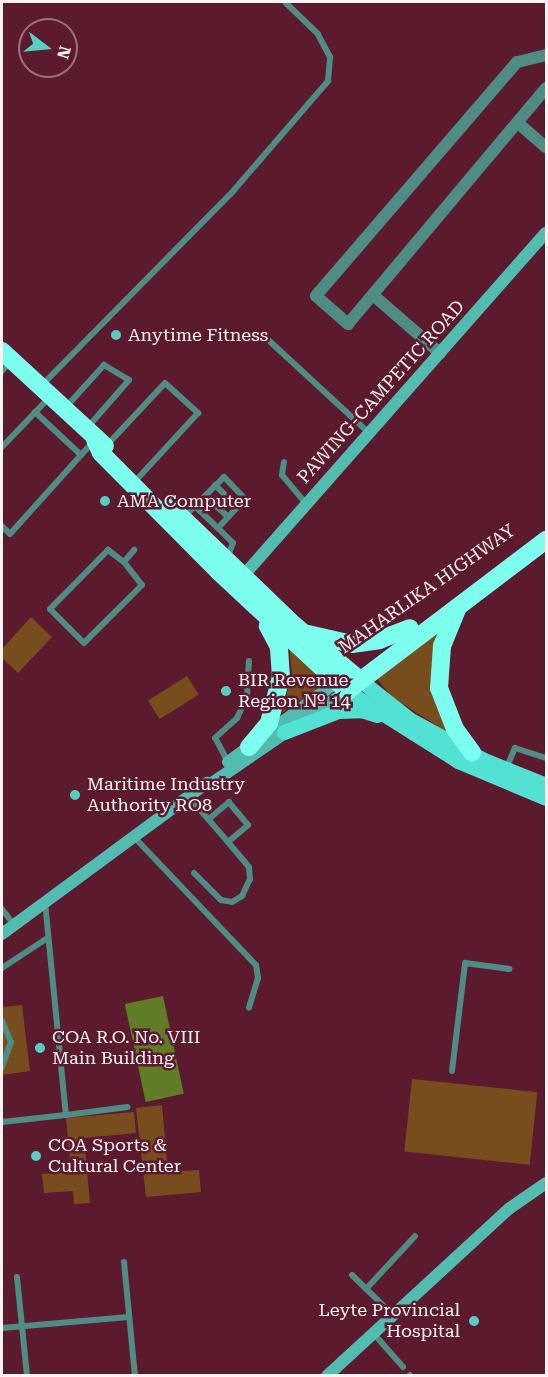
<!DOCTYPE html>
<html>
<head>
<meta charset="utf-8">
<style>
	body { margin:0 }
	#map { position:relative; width:548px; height:1377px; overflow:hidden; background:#5c1a2f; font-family:"Roboto Serif",serif }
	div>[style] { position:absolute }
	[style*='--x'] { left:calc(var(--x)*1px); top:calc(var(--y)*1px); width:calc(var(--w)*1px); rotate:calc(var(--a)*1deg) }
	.green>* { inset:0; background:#784d1d; transform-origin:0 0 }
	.water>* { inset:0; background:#617c26; transform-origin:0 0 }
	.lane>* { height:6px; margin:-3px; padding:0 3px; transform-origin:3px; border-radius:3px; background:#4e8c84 }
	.street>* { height:12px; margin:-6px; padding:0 6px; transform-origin:6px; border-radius:6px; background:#4e8c84 }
	.secondary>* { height:12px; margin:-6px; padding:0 6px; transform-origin:6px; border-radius:6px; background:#53bcb0 }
	.primary>* { height:15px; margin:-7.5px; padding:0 7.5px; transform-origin:7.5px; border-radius:7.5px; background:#52e1d2 }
	.highway>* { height:18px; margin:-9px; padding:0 9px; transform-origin:9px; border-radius:9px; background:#7dfdee }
	.dots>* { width:16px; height:16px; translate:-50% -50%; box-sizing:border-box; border:3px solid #5c1a2f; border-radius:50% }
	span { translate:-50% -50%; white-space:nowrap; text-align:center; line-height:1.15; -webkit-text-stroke:5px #5c1a2f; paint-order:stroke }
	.poi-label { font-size:18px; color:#fbf2f4 }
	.left { translate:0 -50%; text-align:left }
	.right { translate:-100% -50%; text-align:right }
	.street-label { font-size:18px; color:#fbf2f4 }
	.frame { position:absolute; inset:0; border:3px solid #fbf2f4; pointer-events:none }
	.north { position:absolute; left:18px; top:18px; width:60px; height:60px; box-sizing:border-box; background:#5c1a2f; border:2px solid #9c707e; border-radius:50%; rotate:106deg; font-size:16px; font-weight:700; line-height:24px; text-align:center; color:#fbf2f4 }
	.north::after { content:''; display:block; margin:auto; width:21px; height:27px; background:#58cec1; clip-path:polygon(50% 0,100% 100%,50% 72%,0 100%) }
</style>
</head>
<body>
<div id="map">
	<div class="green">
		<i style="clip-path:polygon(31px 617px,52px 637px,18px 673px,2px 658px,2px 649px)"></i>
		<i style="clip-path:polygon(438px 629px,447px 730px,445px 731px,392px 697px,378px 680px,378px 674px)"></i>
		<i style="clip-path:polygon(289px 646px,320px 677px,320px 683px,316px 690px,282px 713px,292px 673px)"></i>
		<i style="left:187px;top:676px;width:22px;height:46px;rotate:58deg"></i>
		<i style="clip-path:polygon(22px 1005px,30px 1071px,2px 1075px,2px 1007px)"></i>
		<i style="left:412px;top:1079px;width:126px;height:73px;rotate:6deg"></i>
		<i style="clip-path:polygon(162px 1105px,168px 1172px,199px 1170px,201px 1192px,146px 1197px,136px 1108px)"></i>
		<i style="clip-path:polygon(134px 1112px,136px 1133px,84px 1138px,90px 1203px,74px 1204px,73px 1191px,44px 1193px,42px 1174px,71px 1172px,66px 1118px)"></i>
	</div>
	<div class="water">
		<i style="left:163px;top:996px;width:100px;height:39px;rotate:78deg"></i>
	</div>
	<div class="lane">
		<i style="--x:264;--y:336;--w:143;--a:42.7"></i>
		<i style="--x:2;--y:371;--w:13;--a:-48"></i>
		<i style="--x:43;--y:384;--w:272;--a:-45.4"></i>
		<i style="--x:234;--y:190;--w:144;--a:-49.2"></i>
		<i style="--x:328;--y:81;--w:24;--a:-85"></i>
		<i style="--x:330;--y:57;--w:26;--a:-118"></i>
		<i style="--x:318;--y:34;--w:46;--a:-135.9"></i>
		<i style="--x:66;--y:407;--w:57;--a:-47.9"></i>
		<i style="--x:104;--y:365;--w:29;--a:31"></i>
		<i style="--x:129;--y:380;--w:64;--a:131.2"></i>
		<i style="--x:35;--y:412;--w:63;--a:43.1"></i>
		<i style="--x:108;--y:444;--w:83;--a:-46.9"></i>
		<i style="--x:165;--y:383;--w:45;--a:42.3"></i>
		<i style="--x:198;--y:413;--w:87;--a:132.7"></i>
		<i style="--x:2;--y:447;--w:68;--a:-46.2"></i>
		<i style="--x:284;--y:462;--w:13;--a:99"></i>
		<i style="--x:282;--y:475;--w:38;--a:50"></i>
		<i style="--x:215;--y:485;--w:32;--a:44"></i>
		<i style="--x:205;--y:496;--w:31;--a:42"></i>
		<i style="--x:195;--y:506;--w:32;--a:44"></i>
		<i style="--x:185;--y:516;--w:55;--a:-45"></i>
		<i style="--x:224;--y:477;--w:30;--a:46"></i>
		<i style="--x:245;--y:499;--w:40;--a:133"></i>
		<i style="--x:218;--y:528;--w:21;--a:45"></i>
		<i style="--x:233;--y:543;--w:17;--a:111"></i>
		<i style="--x:2;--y:526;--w:11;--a:45"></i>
		<i style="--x:10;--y:534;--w:122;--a:-48"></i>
		<i style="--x:108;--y:550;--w:20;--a:37"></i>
		<i style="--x:124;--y:562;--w:29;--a:52"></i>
		<i style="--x:142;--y:585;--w:82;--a:135"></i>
		<i style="--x:84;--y:643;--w:48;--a:-135"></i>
		<i style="--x:50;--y:609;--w:83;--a:-45.5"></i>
		<i style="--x:124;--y:562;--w:16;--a:-50"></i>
		<i style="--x:228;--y:762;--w:27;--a:-118"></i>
		<i style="--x:215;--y:738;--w:30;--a:-42"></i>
		<i style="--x:237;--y:718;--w:23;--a:-65"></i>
		<i style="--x:247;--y:697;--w:36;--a:-87"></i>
		<i style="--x:506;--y:769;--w:23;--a:-67"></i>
		<i style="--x:515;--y:748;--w:33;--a:18"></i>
		<i style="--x:189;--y:797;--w:60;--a:49.1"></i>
		<i style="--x:228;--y:842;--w:26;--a:-40"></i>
		<i style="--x:248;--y:825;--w:30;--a:-130"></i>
		<i style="--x:229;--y:802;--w:26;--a:140"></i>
		<i style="--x:134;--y:837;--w:177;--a:46.4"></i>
		<i style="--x:256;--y:965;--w:13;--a:81"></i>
		<i style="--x:258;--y:978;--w:31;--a:107"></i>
		<i style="--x:194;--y:873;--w:38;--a:45"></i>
		<i style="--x:221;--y:900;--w:11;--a:10"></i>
		<i style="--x:232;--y:902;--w:12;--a:-31"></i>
		<i style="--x:242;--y:896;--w:19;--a:-65"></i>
		<i style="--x:250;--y:879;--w:12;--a:-95"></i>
		<i style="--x:249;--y:867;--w:33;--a:-130"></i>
		<i style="--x:45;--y:902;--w:214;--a:84.4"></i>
		<i style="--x:66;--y:1115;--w:62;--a:-7.5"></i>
		<i style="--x:2;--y:909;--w:20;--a:53"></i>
		<i style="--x:2;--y:968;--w:53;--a:-33.4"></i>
		<i style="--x:2;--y:1021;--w:23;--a:67"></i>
		<i style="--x:11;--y:1042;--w:27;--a:110"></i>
		<i style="--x:452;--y:1071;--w:109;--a:-83.1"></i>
		<i style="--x:465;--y:963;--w:45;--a:7.6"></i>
		<i style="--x:2;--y:1122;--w:64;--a:-6.2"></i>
		<i style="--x:124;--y:1262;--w:115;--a:84.5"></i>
		<i style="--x:352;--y:1275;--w:57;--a:44.3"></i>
		<i style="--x:17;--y:1277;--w:100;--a:84.2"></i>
		<i style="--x:366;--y:1289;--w:72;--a:-47.2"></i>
		<i style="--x:2;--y:1328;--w:127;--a:-5"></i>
		<i style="--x:374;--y:1334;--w:44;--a:48.7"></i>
		<i style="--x:410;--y:1375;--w:1;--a:45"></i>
	</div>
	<div class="street">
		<i style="--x:546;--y:55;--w:30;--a:166"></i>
		<i style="--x:517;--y:62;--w:308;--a:130.7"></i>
		<i style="--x:316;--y:296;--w:43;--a:41.2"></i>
		<i style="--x:348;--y:324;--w:308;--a:-50"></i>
		<i style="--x:518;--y:123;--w:37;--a:41"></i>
		<i style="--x:373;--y:295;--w:89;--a:40.9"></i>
	</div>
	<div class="secondary">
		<i style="--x:244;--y:575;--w:456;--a:-48.6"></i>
		<i style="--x:228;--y:762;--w:133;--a:-36.4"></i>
		<i style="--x:2;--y:934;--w:255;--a:-36.4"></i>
		<i style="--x:207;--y:783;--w:5;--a:0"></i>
		<i style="--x:212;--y:783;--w:163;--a:-34.3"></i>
		<i style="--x:327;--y:1376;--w:248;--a:-42.6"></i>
		<i style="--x:510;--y:1208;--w:44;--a:-34.8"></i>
	</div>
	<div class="primary">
		<i style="--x:360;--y:680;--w:63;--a:38.5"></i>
		<i style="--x:409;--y:719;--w:85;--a:28.7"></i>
		<i style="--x:484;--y:760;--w:67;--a:22"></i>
		<i style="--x:347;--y:691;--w:131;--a:32.2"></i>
		<i style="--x:458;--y:761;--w:95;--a:22.8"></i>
		<i style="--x:284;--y:732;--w:58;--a:-21.3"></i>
		<i style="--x:338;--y:711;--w:23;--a:-2"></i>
		<i style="--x:361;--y:710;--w:17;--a:17"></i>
	</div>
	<div class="highway">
		<i style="--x:2;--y:351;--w:140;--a:42.7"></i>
		<i style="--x:95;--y:440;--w:14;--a:65"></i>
		<i style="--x:101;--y:453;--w:168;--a:45.2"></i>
		<i style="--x:219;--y:572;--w:175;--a:42.9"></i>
		<i style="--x:347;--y:691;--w:250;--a:-37.2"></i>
		<i style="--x:171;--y:507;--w:170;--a:43.8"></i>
		<i style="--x:294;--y:625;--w:86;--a:39.8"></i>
		<i style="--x:458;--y:607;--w:42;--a:112.3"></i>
		<i style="--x:442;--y:646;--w:42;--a:94.1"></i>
		<i style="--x:439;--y:688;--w:44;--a:68.7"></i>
		<i style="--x:455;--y:729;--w:29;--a:54"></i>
		<i style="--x:308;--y:634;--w:45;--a:12.8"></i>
		<i style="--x:352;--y:644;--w:27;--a:-8"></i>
		<i style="--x:379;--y:640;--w:33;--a:-21"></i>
		<i style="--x:249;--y:747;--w:31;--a:-50"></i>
		<i style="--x:269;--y:723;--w:48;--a:-75.4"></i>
		<i style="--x:281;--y:677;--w:30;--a:-94"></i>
		<i style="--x:279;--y:647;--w:24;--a:-118"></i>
	</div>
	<div class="dots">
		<i style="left:116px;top:335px;background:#58cec1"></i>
		<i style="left:105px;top:501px;background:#58cec1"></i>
		<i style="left:226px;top:691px;background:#58cec1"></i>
		<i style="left:75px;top:795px;background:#58cec1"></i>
		<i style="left:40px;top:1048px;background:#58cec1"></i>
		<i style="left:36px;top:1156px;background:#58cec1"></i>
		<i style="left:474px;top:1321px;background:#58cec1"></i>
	</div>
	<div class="poi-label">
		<span class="left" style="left:128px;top:335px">Anytime Fitness</span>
		<span class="left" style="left:117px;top:501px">AMA Computer</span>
		<span class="left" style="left:238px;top:691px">BIR Revenue<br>Region № 14</span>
		<span class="left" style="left:87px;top:795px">Maritime Industry<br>Authority RO8</span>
		<span class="left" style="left:52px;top:1048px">COA R.O. No. VIII<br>Main Building</span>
		<span class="left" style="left:48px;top:1156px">COA Sports &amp;<br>Cultural Center</span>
		<span class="right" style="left:460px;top:1321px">Leyte Provincial<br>Hospital</span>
	</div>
	<div class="street-label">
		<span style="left:381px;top:392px;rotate:-48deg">PAWING-CAMPETIC ROAD</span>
		<span style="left:427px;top:589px;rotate:-35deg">MAHARLIKA HIGHWAY</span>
	</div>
	<div class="frame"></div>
	<div class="north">N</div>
</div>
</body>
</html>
